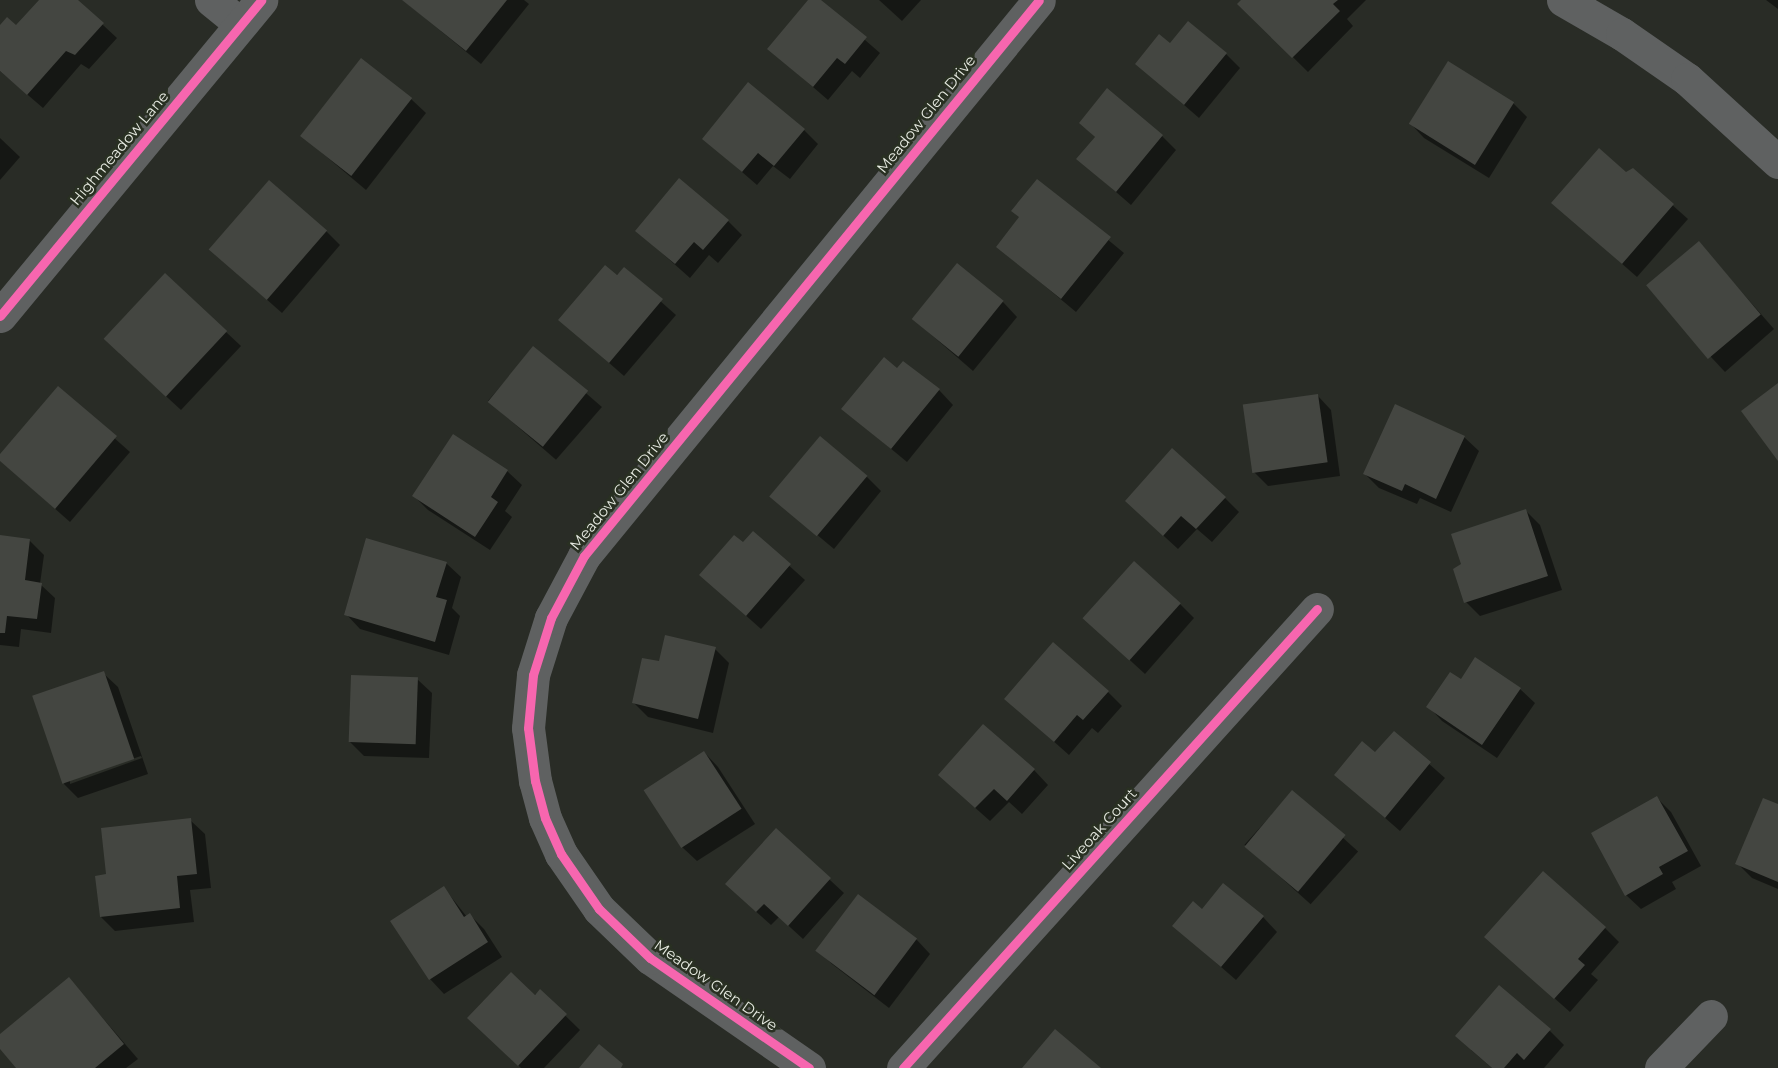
<!DOCTYPE html>
<html>
<head>
<meta charset="utf-8">
<style>
	body { margin:0 }
	#map { position:relative; width:1778px; height:1068px; overflow:hidden; background:#292c26; font-family:Montserrat,sans-serif }
	div>[style] { position:absolute }
	[style*='--x'] { left:calc(var(--x)*1px); top:calc(var(--y)*1px); width:calc(var(--w)*1px); rotate:calc(var(--a)*1deg) }
	.shadow>* { inset:0; background:#0007; transform-origin:0 0 }
	.building>* { inset:0; background:#444641; transform-origin:0 0 }
	.minor>* { height:33px; margin:-16.5px; padding:0 16.5px; transform-origin:16.5px; border-radius:16.5px; background:#5f6161 }
	.cycleway>* { height:9px; margin:-4.5px; padding:0 4.5px; transform-origin:4.5px; border-radius:4.5px; background:#f766af }
	span { translate:-50% -50%; white-space:nowrap; text-align:center; line-height:1.15; -webkit-text-stroke:5px #293022; paint-order:stroke }
	.street-label { font-size:15px; color:#e7ebe2 }
</style>
</head>
<body>
<div id="map">
	<div class="shadow">
		<i style="clip-path:polygon(41px 0,76px 0,117px 38px,89px 69px,81px 64px,43px 108px,0 71px,0 28px,17px 27px)"></i>
		<i style="clip-path:polygon(403px 0,524px 0,529px 4px,481px 64px)"></i>
		<i style="clip-path:polygon(810px 0,819px 0,880px 53px,860px 78px,852px 71px,828px 100px,769px 49px)"></i>
		<i style="clip-path:polygon(879px 0,921px 0,902px 21px)"></i>
		<i style="clip-path:polygon(1243px 0,1366px 0,1347px 19px,1353px 26px,1308px 72px,1239px 4px)"></i>
		<i style="clip-path:polygon(1766px 0,1778px 0,1778px 9px)"></i>
		<i style="clip-path:polygon(1170px 45px,1226px 54px,1240px 68px,1199px 118px,1137px 64px)"></i>
		<i style="clip-path:polygon(411px 99px,426px 113px,366px 190px,302px 136px)"></i>
		<i style="clip-path:polygon(1513px 103px,1527px 117px,1489px 178px,1424px 138px,1410px 123px)"></i>
		<i style="clip-path:polygon(1081px 123px,1162px 136px,1176px 150px,1131px 205px,1078px 159px,1096px 138px)"></i>
		<i style="clip-path:polygon(804px 130px,818px 144px,790px 179px,773px 166px,757px 185px,704px 139px)"></i>
		<i style="clip-path:polygon(0 138px,20px 157px,0 180px)"></i>
		<i style="clip-path:polygon(1633px 170px,1688px 219px,1637px 277px,1553px 203px)"></i>
		<i style="clip-path:polygon(1037px 181px,1124px 253px,1076px 312px,998px 247px,1020px 218px)"></i>
		<i style="clip-path:polygon(728px 221px,742px 235px,718px 263px,709px 255px,690px 278px,637px 231px)"></i>
		<i style="clip-path:polygon(326px 231px,340px 245px,282px 313px,211px 250px)"></i>
		<i style="clip-path:polygon(1699px 243px,1774px 329px,1725px 372px,1711px 357px)"></i>
		<i style="clip-path:polygon(624px 269px,676px 315px,624px 376px,560px 320px)"></i>
		<i style="clip-path:polygon(165px 275px,241px 346px,181px 410px,119px 353px)"></i>
		<i style="clip-path:polygon(1003px 302px,1017px 317px,973px 371px,912px 318px)"></i>
		<i style="left:534px;top:348px;width:90px;height:70px;rotate:41deg"></i>
		<i style="clip-path:polygon(898px 370px,939px 390px,953px 405px,907px 462px,843px 409px)"></i>
		<i style="clip-path:polygon(58px 388px,130px 452px,70px 522px,0 460px,0 456px)"></i>
		<i style="clip-path:polygon(1317px 395px,1331px 410px,1340px 476px,1268px 486px,1253px 471px)"></i>
		<i style="clip-path:polygon(454px 436px,507px 471px,522px 485px,505px 511px,512px 517px,490px 550px,428px 510px,414px 496px)"></i>
		<i style="clip-path:polygon(1464px 437px,1479px 451px,1451px 512px,1420px 498px,1417px 504px,1379px 488px,1365px 474px)"></i>
		<i style="clip-path:polygon(867px 477px,881px 491px,834px 549px,772px 497px)"></i>
		<i style="clip-path:polygon(1225px 498px,1239px 512px,1212px 542px,1197px 529px,1178px 549px,1141px 515px)"></i>
		<i style="clip-path:polygon(1526px 511px,1540px 525px,1562px 590px,1480px 616px,1466px 602px)"></i>
		<i style="clip-path:polygon(753px 533px,805px 580px,761px 629px,716px 589px)"></i>
		<i style="clip-path:polygon(0 537px,29px 540px,44px 555px,40px 584px,55px 598px,51px 633px,21px 629px,19px 647px,0 645px)"></i>
		<i style="clip-path:polygon(446px 563px,461px 577px,452px 608px,460px 616px,449px 655px,360px 629px,346px 614px)"></i>
		<i style="clip-path:polygon(1180px 604px,1194px 618px,1145px 674px,1085px 619px)"></i>
		<i style="clip-path:polygon(715px 649px,729px 663px,713px 733px,648px 717px,633px 702px,660px 663px)"></i>
		<i style="clip-path:polygon(1476px 659px,1520px 689px,1535px 703px,1497px 758px,1442px 721px,1428px 706px,1461px 681px)"></i>
		<i style="clip-path:polygon(evenodd,103px 673px,118px 687px,148px 774px,78px 798px,64px 784px,103px 673px,141px 756px,142px 758px,70px 784px,70px 780px,141px 756px)"></i>
		<i style="clip-path:polygon(417px 679px,432px 693px,429px 758px,364px 756px,350px 742px)"></i>
		<i style="clip-path:polygon(1108px 692px,1122px 706px,1098px 733px,1092px 728px,1069px 755px,1006px 699px)"></i>
		<i style="clip-path:polygon(1394px 733px,1445px 778px,1400px 831px,1336px 775px,1376px 755px)"></i>
		<i style="clip-path:polygon(704px 752px,718px 767px,755px 824px,697px 861px,682px 847px)"></i>
		<i style="clip-path:polygon(1034px 770px,1048px 785px,1022px 814px,1009px 802px,990px 821px,954px 789px)"></i>
		<i style="left:1292px;top:792px;width:89px;height:71px;rotate:42deg"></i>
		<i style="clip-path:polygon(1657px 798px,1671px 812px,1701px 866px,1672px 882px,1676px 889px,1641px 909px,1626px 895px)"></i>
		<i style="clip-path:polygon(1778px 806px,1778px 889px,1752px 878px,1737px 863px)"></i>
		<i style="clip-path:polygon(190px 820px,205px 834px,211px 888px,190px 890px,194px 922px,115px 931px,101px 917px,108px 875px)"></i>
		<i style="clip-path:polygon(776px 830px,844px 893px,803px 939px,779px 917px,771px 925px,742px 899px)"></i>
		<i style="clip-path:polygon(444px 888px,467px 917px,470px 915px,484px 929px,502px 957px,444px 994px,430px 979px)"></i>
		<i style="clip-path:polygon(1202px 911px,1263px 917px,1277px 932px,1236px 980px,1174px 926px)"></i>
		<i style="clip-path:polygon(1605px 928px,1619px 942px,1591px 974px,1598px 980px,1570px 1012px,1501px 951px)"></i>
		<i style="clip-path:polygon(916px 939px,930px 954px,889px 1008px,832px 964px,817px 950px)"></i>
		<i style="clip-path:polygon(69px 979px,138px 1059px,126px 1068px,18px 1068px,0 1046px,0 1036px)"></i>
		<i style="clip-path:polygon(540px 991px,580px 1030px,544px 1068px,521px 1068px,483px 1032px)"></i>
		<i style="clip-path:polygon(1550px 1031px,1564px 1045px,1544px 1068px,1492px 1068px,1471px 1050px)"></i>
	</div>
	<div class="building">
		<i style="clip-path:polygon(39px 0,78px 0,104px 23px,75px 55px,66px 51px,27px 95px,0 71px,0 25px,7px 17px,16px 25px)"></i>
		<i style="clip-path:polygon(402px 0,507px 0,466px 51px)"></i>
		<i style="clip-path:polygon(808px 0,821px 0,867px 37px,845px 64px,837px 58px,813px 87px,767px 49px)"></i>
		<i style="clip-path:polygon(1241px 0,1338px 0,1333px 4px,1340px 11px,1292px 58px,1237px 4px)"></i>
		<i style="clip-path:polygon(1188px 21px,1227px 53px,1184px 105px,1135px 64px,1159px 34px,1170px 43px)"></i>
		<i style="left:361px;top:58px;width:65px;height:99px;rotate:38deg"></i>
		<i style="left:1448px;top:61px;width:78px;height:74px;rotate:32deg"></i>
		<i style="clip-path:polygon(748px 82px,805px 129px,774px 166px,758px 153px,742px 172px,702px 139px)"></i>
		<i style="clip-path:polygon(1107px 88px,1163px 135px,1116px 192px,1076px 159px,1095px 137px,1079px 123px)"></i>
		<i style="clip-path:polygon(1599px 148px,1626px 172px,1633px 168px,1674px 204px,1622px 264px,1551px 203px)"></i>
		<i style="clip-path:polygon(679px 178px,729px 220px,703px 250px,694px 242px,675px 264px,635px 231px)"></i>
		<i style="clip-path:polygon(1037px 179px,1111px 237px,1061px 299px,996px 247px,1019px 217px,1011px 211px)"></i>
		<i style="left:269px;top:180px;width:77px;height:92px;rotate:41deg"></i>
		<i style="left:1699px;top:241px;width:96px;height:69px;rotate:50deg"></i>
		<i style="left:957px;top:263px;width:60px;height:72px;rotate:39deg"></i>
		<i style="clip-path:polygon(605px 265px,617px 275px,624px 267px,663px 299px,609px 363px,558px 320px)"></i>
		<i style="left:165px;top:273px;width:85px;height:90px;rotate:43deg"></i>
		<i style="left:533px;top:346px;width:71px;height:72px;rotate:39deg"></i>
		<i style="clip-path:polygon(884px 357px,897px 368px,903px 361px,940px 389px,891px 449px,841px 409px)"></i>
		<i style="clip-path:polygon(1778px 383px,1778px 461px,1741px 411px)"></i>
		<i style="clip-path:polygon(58px 386px,117px 436px,55px 509px,0 461px,0 454px)"></i>
		<i style="left:1318px;top:394px;width:69px;height:76px;rotate:82deg"></i>
		<i style="clip-path:polygon(1395px 404px,1465px 436px,1436px 499px,1405px 484px,1402px 491px,1363px 474px)"></i>
		<i style="clip-path:polygon(453px 434px,508px 470px,491px 497px,498px 502px,475px 537px,412px 496px)"></i>
		<i style="left:820px;top:436px;width:62px;height:79px;rotate:40deg"></i>
		<i style="clip-path:polygon(1172px 448px,1226px 497px,1196px 529px,1181px 516px,1163px 536px,1125px 501px)"></i>
		<i style="clip-path:polygon(1526px 509px,1548px 576px,1464px 603px,1453px 569px,1461px 564px,1451px 534px)"></i>
		<i style="clip-path:polygon(753px 531px,791px 564px,746px 616px,699px 575px,734px 535px,743px 542px)"></i>
		<i style="clip-path:polygon(0 535px,30px 539px,25px 580px,42px 583px,37px 619px,7px 616px,5px 633px,0 633px)"></i>
		<i style="clip-path:polygon(366px 538px,447px 562px,436px 597px,447px 600px,435px 642px,344px 615px)"></i>
		<i style="left:1134px;top:561px;width:63px;height:77px;rotate:42deg"></i>
		<i style="clip-path:polygon(665px 635px,716px 647px,698px 719px,632px 703px,642px 658px,659px 661px)"></i>
		<i style="clip-path:polygon(1053px 642px,1109px 691px,1083px 720px,1077px 715px,1054px 742px,1004px 699px)"></i>
		<i style="clip-path:polygon(1475px 657px,1521px 688px,1482px 745px,1426px 707px,1450px 672px,1461px 679px)"></i>
		<i style="left:104px;top:671px;width:93px;height:76px;rotate:71deg"></i>
		<i style="left:351px;top:675px;width:67px;height:67px;rotate:2deg"></i>
		<i style="clip-path:polygon(983px 724px,1035px 769px,1007px 801px,994px 789px,975px 808px,938px 775px)"></i>
		<i style="clip-path:polygon(1394px 731px,1431px 762px,1385px 818px,1334px 775px,1362px 741px,1375px 752px)"></i>
		<i style="left:704px;top:751px;width:69px;height:72px;rotate:57deg"></i>
		<i style="left:1292px;top:790px;width:70px;height:74px;rotate:40deg"></i>
		<i style="clip-path:polygon(1657px 796px,1688px 851px,1659px 867px,1663px 874px,1625px 896px,1591px 833px)"></i>
		<i style="clip-path:polygon(1763px 798px,1778px 804px,1778px 882px,1735px 864px)"></i>
		<i style="clip-path:polygon(191px 818px,197px 874px,177px 876px,180px 908px,100px 917px,95px 876px,106px 874px,101px 828px)"></i>
		<i style="clip-path:polygon(776px 828px,831px 878px,788px 926px,764px 904px,756px 912px,725px 884px)"></i>
		<i style="clip-path:polygon(1543px 871px,1606px 927px,1578px 959px,1585px 965px,1554px 999px,1484px 937px)"></i>
		<i style="clip-path:polygon(1223px 883px,1264px 916px,1221px 967px,1172px 926px,1193px 901px,1202px 909px)"></i>
		<i style="clip-path:polygon(444px 886px,464px 917px,470px 913px,488px 942px,429px 980px,390px 921px)"></i>
		<i style="left:858px;top:894px;width:74px;height:71px;rotate:37deg"></i>
		<i style="clip-path:polygon(511px 972px,535px 995px,540px 989px,567px 1014px,518px 1066px,467px 1018px)"></i>
		<i style="clip-path:polygon(69px 977px,124px 1044px,95px 1068px,16px 1068px,0 1049px,0 1034px)"></i>
		<i style="clip-path:polygon(1499px 985px,1551px 1029px,1524px 1060px,1517px 1053px,1504px 1068px,1492px 1068px,1455px 1036px)"></i>
		<i style="clip-path:polygon(1055px 1029px,1101px 1068px,1022px 1068px)"></i>
		<i style="clip-path:polygon(599px 1044px,623px 1064px,621px 1068px,579px 1068px)"></i>
	</div>
	<div class="minor">
		<i style="--x:211;--y:0;--w:38;--a:39"></i>
		<i style="--x:1563;--y:0;--w:68;--a:30"></i>
		<i style="--x:1622;--y:34;--w:79;--a:34.7"></i>
		<i style="--x:1687;--y:79;--w:123;--a:42.4"></i>
		<i style="--x:0;--y:316;--w:410;--a:-50.4"></i>
		<i style="--x:809;--y:1068;--w:193;--a:-145.3"></i>
		<i style="--x:650;--y:958;--w:71;--a:-136.1"></i>
		<i style="--x:599;--y:909;--w:67;--a:-124.6"></i>
		<i style="--x:561;--y:854;--w:39;--a:-114"></i>
		<i style="--x:545;--y:818;--w:38;--a:-105"></i>
		<i style="--x:535;--y:781;--w:53;--a:-97.5"></i>
		<i style="--x:528;--y:728;--w:53;--a:-84.6"></i>
		<i style="--x:533;--y:675;--w:60;--a:-72.5"></i>
		<i style="--x:551;--y:618;--w:70;--a:-62"></i>
		<i style="--x:584;--y:556;--w:718;--a:-50.7"></i>
		<i style="--x:903;--y:1068;--w:618;--a:-47.95"></i>
		<i style="--x:1661;--y:1068;--w:72;--a:-46.1"></i>
	</div>
	<div class="cycleway">
		<i style="--x:0;--y:316;--w:410;--a:-50.4"></i>
		<i style="--x:809;--y:1068;--w:193;--a:-145.3"></i>
		<i style="--x:650;--y:958;--w:71;--a:-136.1"></i>
		<i style="--x:599;--y:909;--w:67;--a:-124.6"></i>
		<i style="--x:561;--y:854;--w:39;--a:-114"></i>
		<i style="--x:545;--y:818;--w:38;--a:-105"></i>
		<i style="--x:535;--y:781;--w:53;--a:-97.5"></i>
		<i style="--x:528;--y:728;--w:53;--a:-84.6"></i>
		<i style="--x:533;--y:675;--w:60;--a:-72.5"></i>
		<i style="--x:551;--y:618;--w:70;--a:-62"></i>
		<i style="--x:584;--y:556;--w:718;--a:-50.7"></i>
		<i style="--x:903;--y:1068;--w:618;--a:-47.95"></i>
	</div>
	<div class="street-label">
		<span style="left:926px;top:114px;rotate:-51deg">Meadow Glen Drive</span>
		<span style="left:119px;top:148px;rotate:-50deg">Highmeadow Lane</span>
		<span style="left:619px;top:491px;rotate:-51deg">Meadow Glen Drive</span>
		<span style="left:1099px;top:829px;rotate:-48deg">Liveoak Court</span>
		<span style="left:716px;top:985px;rotate:35deg">Meadow Glen Drive</span>
	</div>
</div>
</body>
</html>
